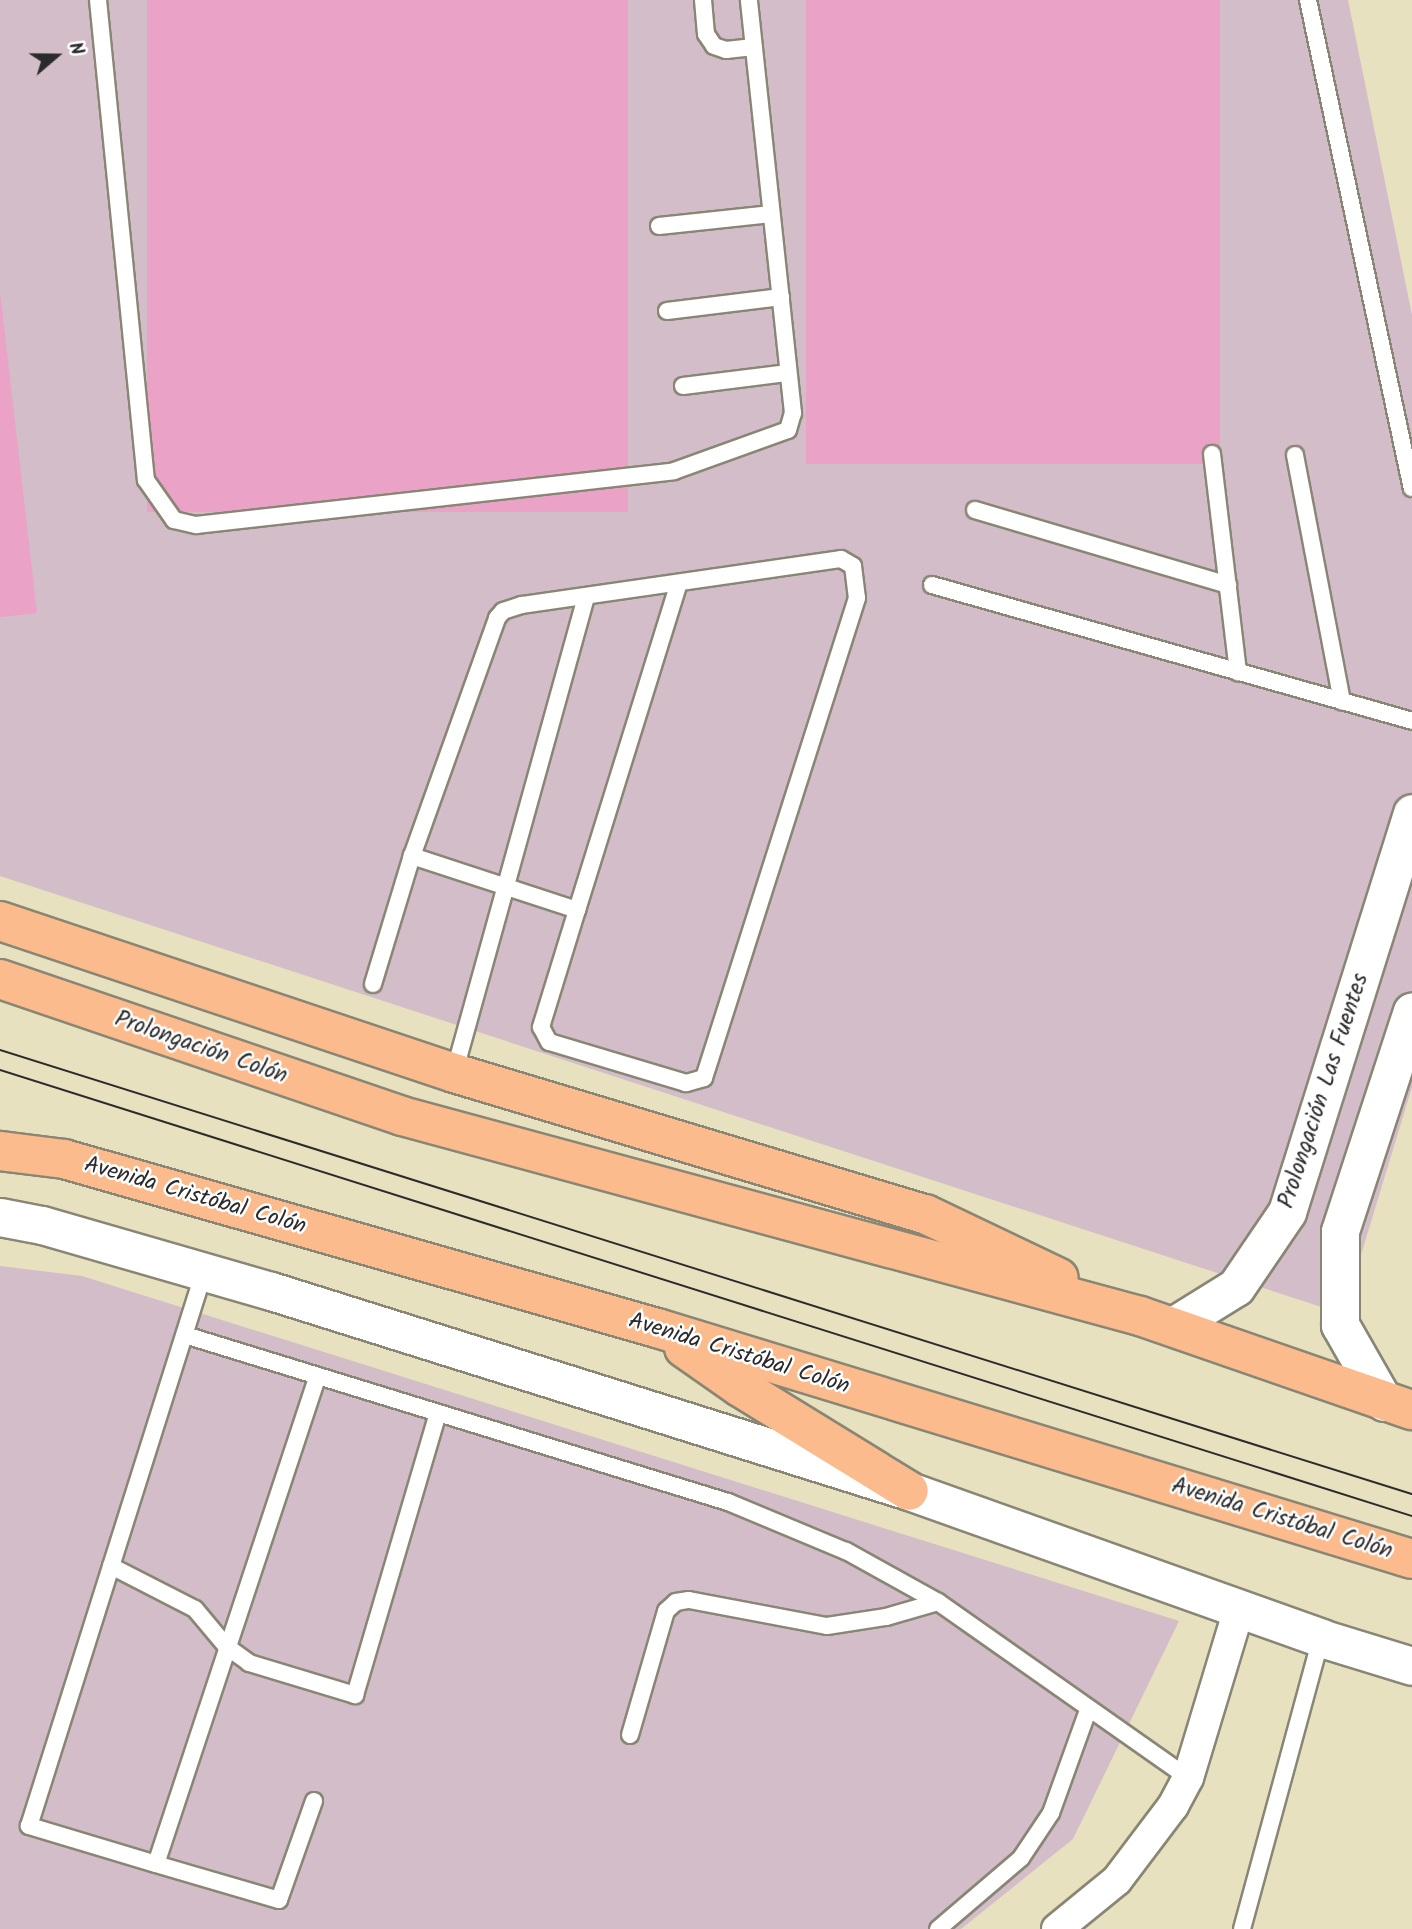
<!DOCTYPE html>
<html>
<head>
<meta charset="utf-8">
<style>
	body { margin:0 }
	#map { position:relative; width:1412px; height:1929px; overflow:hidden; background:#e7e1bf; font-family:Kalam,sans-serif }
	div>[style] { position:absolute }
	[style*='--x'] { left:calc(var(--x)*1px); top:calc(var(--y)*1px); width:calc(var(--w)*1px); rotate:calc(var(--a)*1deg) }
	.industrial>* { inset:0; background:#d2bdc8 }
	.building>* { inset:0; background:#eaa2c6; transform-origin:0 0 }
	.roads { filter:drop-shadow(2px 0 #898675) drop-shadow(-2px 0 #898675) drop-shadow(0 2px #898675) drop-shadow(0 -2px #898675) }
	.service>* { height:16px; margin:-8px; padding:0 8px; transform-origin:8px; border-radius:8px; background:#fff }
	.minor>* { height:30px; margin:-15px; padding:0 15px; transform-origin:15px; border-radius:15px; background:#fff }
	.tertiary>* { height:37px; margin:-18.5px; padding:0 18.5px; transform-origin:18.5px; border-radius:18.5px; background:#fff }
	.primary>* { height:38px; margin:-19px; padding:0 19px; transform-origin:19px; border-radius:19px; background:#fbbb8d }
	.tram>* { height:2px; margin:-1px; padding:0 1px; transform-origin:1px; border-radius:1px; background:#2b2b2b }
	span { translate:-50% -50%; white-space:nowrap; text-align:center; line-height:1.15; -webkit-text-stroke:5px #fff; paint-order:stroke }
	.street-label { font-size:23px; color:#2b2b2b }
	.north { position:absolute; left:21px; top:21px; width:70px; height:70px; -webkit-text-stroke:5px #fff; paint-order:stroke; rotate:70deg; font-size:19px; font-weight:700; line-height:28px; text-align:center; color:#2b2b2b }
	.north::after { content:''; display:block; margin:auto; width:24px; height:32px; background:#2b2b2b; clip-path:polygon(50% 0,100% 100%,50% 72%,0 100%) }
</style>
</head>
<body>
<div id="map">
	<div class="industrial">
		<i style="clip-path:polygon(0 0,1348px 0,1412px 315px,1412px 1087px,1343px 1314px,0 876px)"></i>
		<i style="clip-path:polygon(0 1266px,82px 1276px,1179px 1621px,1073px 1839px,961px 1929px,0 1929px)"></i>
	</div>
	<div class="building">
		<i style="left:147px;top:0;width:481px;height:512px"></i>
		<i style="left:806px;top:0;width:414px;height:464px"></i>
		<i style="clip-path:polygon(0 292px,37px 613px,0 617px)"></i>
	</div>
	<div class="roads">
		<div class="service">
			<i style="--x:98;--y:0;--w:482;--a:84.3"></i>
			<i style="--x:146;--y:480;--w:49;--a:55"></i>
			<i style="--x:174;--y:520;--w:23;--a:13"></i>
			<i style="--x:196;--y:525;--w:481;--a:-6.4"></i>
			<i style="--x:674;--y:471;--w:121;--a:-19.8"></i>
			<i style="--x:788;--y:430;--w:18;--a:-74"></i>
			<i style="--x:793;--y:413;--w:415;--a:-96.1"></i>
			<i style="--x:703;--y:0;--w:34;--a:85"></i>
			<i style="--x:706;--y:34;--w:14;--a:56"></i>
			<i style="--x:714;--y:46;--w:13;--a:18"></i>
			<i style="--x:726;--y:50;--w:28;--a:-6"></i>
			<i style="--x:1308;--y:0;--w:499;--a:78"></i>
			<i style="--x:659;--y:226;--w:113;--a:-6.1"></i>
			<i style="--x:667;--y:311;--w:115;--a:-7"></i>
			<i style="--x:683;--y:386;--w:106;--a:-7.1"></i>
			<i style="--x:1212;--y:454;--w:220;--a:83.2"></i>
			<i style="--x:1295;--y:455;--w:251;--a:79.2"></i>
			<i style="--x:975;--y:510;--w:264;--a:16.5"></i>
			<i style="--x:841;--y:559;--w:14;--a:30"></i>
			<i style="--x:853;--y:566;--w:32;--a:83"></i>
			<i style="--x:857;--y:598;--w:504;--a:107.68"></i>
			<i style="--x:704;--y:1078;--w:19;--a:164"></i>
			<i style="--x:686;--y:1083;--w:143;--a:-163.3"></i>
			<i style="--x:549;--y:1042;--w:17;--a:-118"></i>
			<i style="--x:541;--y:1027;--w:122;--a:-72.9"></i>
			<i style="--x:577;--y:910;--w:174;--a:-161.9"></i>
			<i style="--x:412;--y:856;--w:253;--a:-70.3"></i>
			<i style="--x:497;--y:618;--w:9;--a:-49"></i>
			<i style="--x:503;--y:611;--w:20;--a:-18"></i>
			<i style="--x:522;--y:605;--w:322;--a:-8.2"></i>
			<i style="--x:932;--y:585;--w:499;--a:15.8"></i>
			<i style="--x:577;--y:910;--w:339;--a:-72.7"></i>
			<i style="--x:373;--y:984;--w:134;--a:-73.1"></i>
			<i style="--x:454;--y:1073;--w:493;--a:-74.5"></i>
			<i style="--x:185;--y:1335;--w:568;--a:17.1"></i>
			<i style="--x:728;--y:1502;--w:128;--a:22.6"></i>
			<i style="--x:846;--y:1551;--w:105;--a:29"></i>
			<i style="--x:938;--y:1602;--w:306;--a:35.1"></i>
			<i style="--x:111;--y:1566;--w:94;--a:27.1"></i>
			<i style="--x:195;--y:1609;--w:48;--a:50"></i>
			<i style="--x:226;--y:1646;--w:29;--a:36"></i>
			<i style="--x:249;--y:1663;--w:111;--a:16.8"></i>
			<i style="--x:355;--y:1695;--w:294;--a:-73.6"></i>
			<i style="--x:630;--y:1735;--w:129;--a:-73.8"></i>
			<i style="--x:666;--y:1611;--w:13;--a:-42"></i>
			<i style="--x:676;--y:1602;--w:13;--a:-9"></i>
			<i style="--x:689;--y:1600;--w:140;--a:10.7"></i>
			<i style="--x:827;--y:1626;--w:60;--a:-8.7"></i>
			<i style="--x:886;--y:1617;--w:54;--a:-16.1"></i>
			<i style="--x:314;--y:1801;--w:105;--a:109.5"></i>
			<i style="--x:279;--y:1900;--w:128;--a:-163.7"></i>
			<i style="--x:156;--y:1864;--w:512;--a:-71.67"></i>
			<i style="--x:156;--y:1864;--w:133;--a:-163.3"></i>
			<i style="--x:29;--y:1826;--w:581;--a:-72.47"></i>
			<i style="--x:938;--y:1929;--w:109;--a:-40.5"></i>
			<i style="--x:1021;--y:1858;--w:54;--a:-56.3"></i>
			<i style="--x:1051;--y:1813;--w:109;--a:-70.2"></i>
			<i style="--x:1242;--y:1929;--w:302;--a:-74.8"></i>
		</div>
		<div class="minor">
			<i style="--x:1057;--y:1929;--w:77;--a:-39.2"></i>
			<i style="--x:1117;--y:1880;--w:93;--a:-52.9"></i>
			<i style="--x:1173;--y:1806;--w:32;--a:-62"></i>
			<i style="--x:1188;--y:1778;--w:177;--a:-73.2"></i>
		</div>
		<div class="tertiary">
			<i style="--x:0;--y:1217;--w:43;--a:10.8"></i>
			<i style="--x:42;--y:1225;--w:238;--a:16.1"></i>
			<i style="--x:271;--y:1291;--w:669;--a:17.41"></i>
			<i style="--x:909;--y:1491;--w:437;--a:19.6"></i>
			<i style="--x:1321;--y:1638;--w:95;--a:17.1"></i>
			<i style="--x:1173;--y:1326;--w:74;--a:-31.8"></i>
			<i style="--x:1236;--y:1287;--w:91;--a:-55.8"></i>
			<i style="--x:1287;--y:1212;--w:418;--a:-72.6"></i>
			<i style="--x:1384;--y:1402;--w:89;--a:-119.7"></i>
			<i style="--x:1340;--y:1325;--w:94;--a:-90"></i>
			<i style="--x:1340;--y:1231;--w:231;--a:-71.9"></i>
		</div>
		<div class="primary">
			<i style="--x:0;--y:921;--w:479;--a:18.5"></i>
			<i style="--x:454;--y:1073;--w:492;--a:16.7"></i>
			<i style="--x:925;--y:1214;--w:148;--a:25.5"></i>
			<i style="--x:0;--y:979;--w:425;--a:18.8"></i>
			<i style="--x:402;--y:1116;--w:765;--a:15.16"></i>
			<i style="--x:1140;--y:1316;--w:288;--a:19.1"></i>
			<i style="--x:0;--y:1151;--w:64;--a:7.1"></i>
			<i style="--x:64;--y:1159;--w:617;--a:15.91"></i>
			<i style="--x:657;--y:1328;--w:790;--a:17.01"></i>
			<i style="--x:684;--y:1348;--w:68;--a:34.9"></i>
			<i style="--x:740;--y:1387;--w:198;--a:31.6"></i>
		</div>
	</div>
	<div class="tram">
		<i style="--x:0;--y:1050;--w:1480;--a:17.46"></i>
		<i style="--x:0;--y:1070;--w:1481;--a:17.53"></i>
	</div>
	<div class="street-label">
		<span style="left:201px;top:1048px;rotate:19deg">Prolongación Colón</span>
		<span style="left:1324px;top:1091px;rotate:-72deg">Prolongación Las Fuentes</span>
		<span style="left:195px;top:1196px;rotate:16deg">Avenida Cristóbal Colón</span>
		<span style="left:739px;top:1354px;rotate:17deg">Avenida Cristóbal Colón</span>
		<span style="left:1282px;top:1519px;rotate:17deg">Avenida Cristóbal Colón</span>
	</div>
	<div class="north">N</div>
</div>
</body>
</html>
